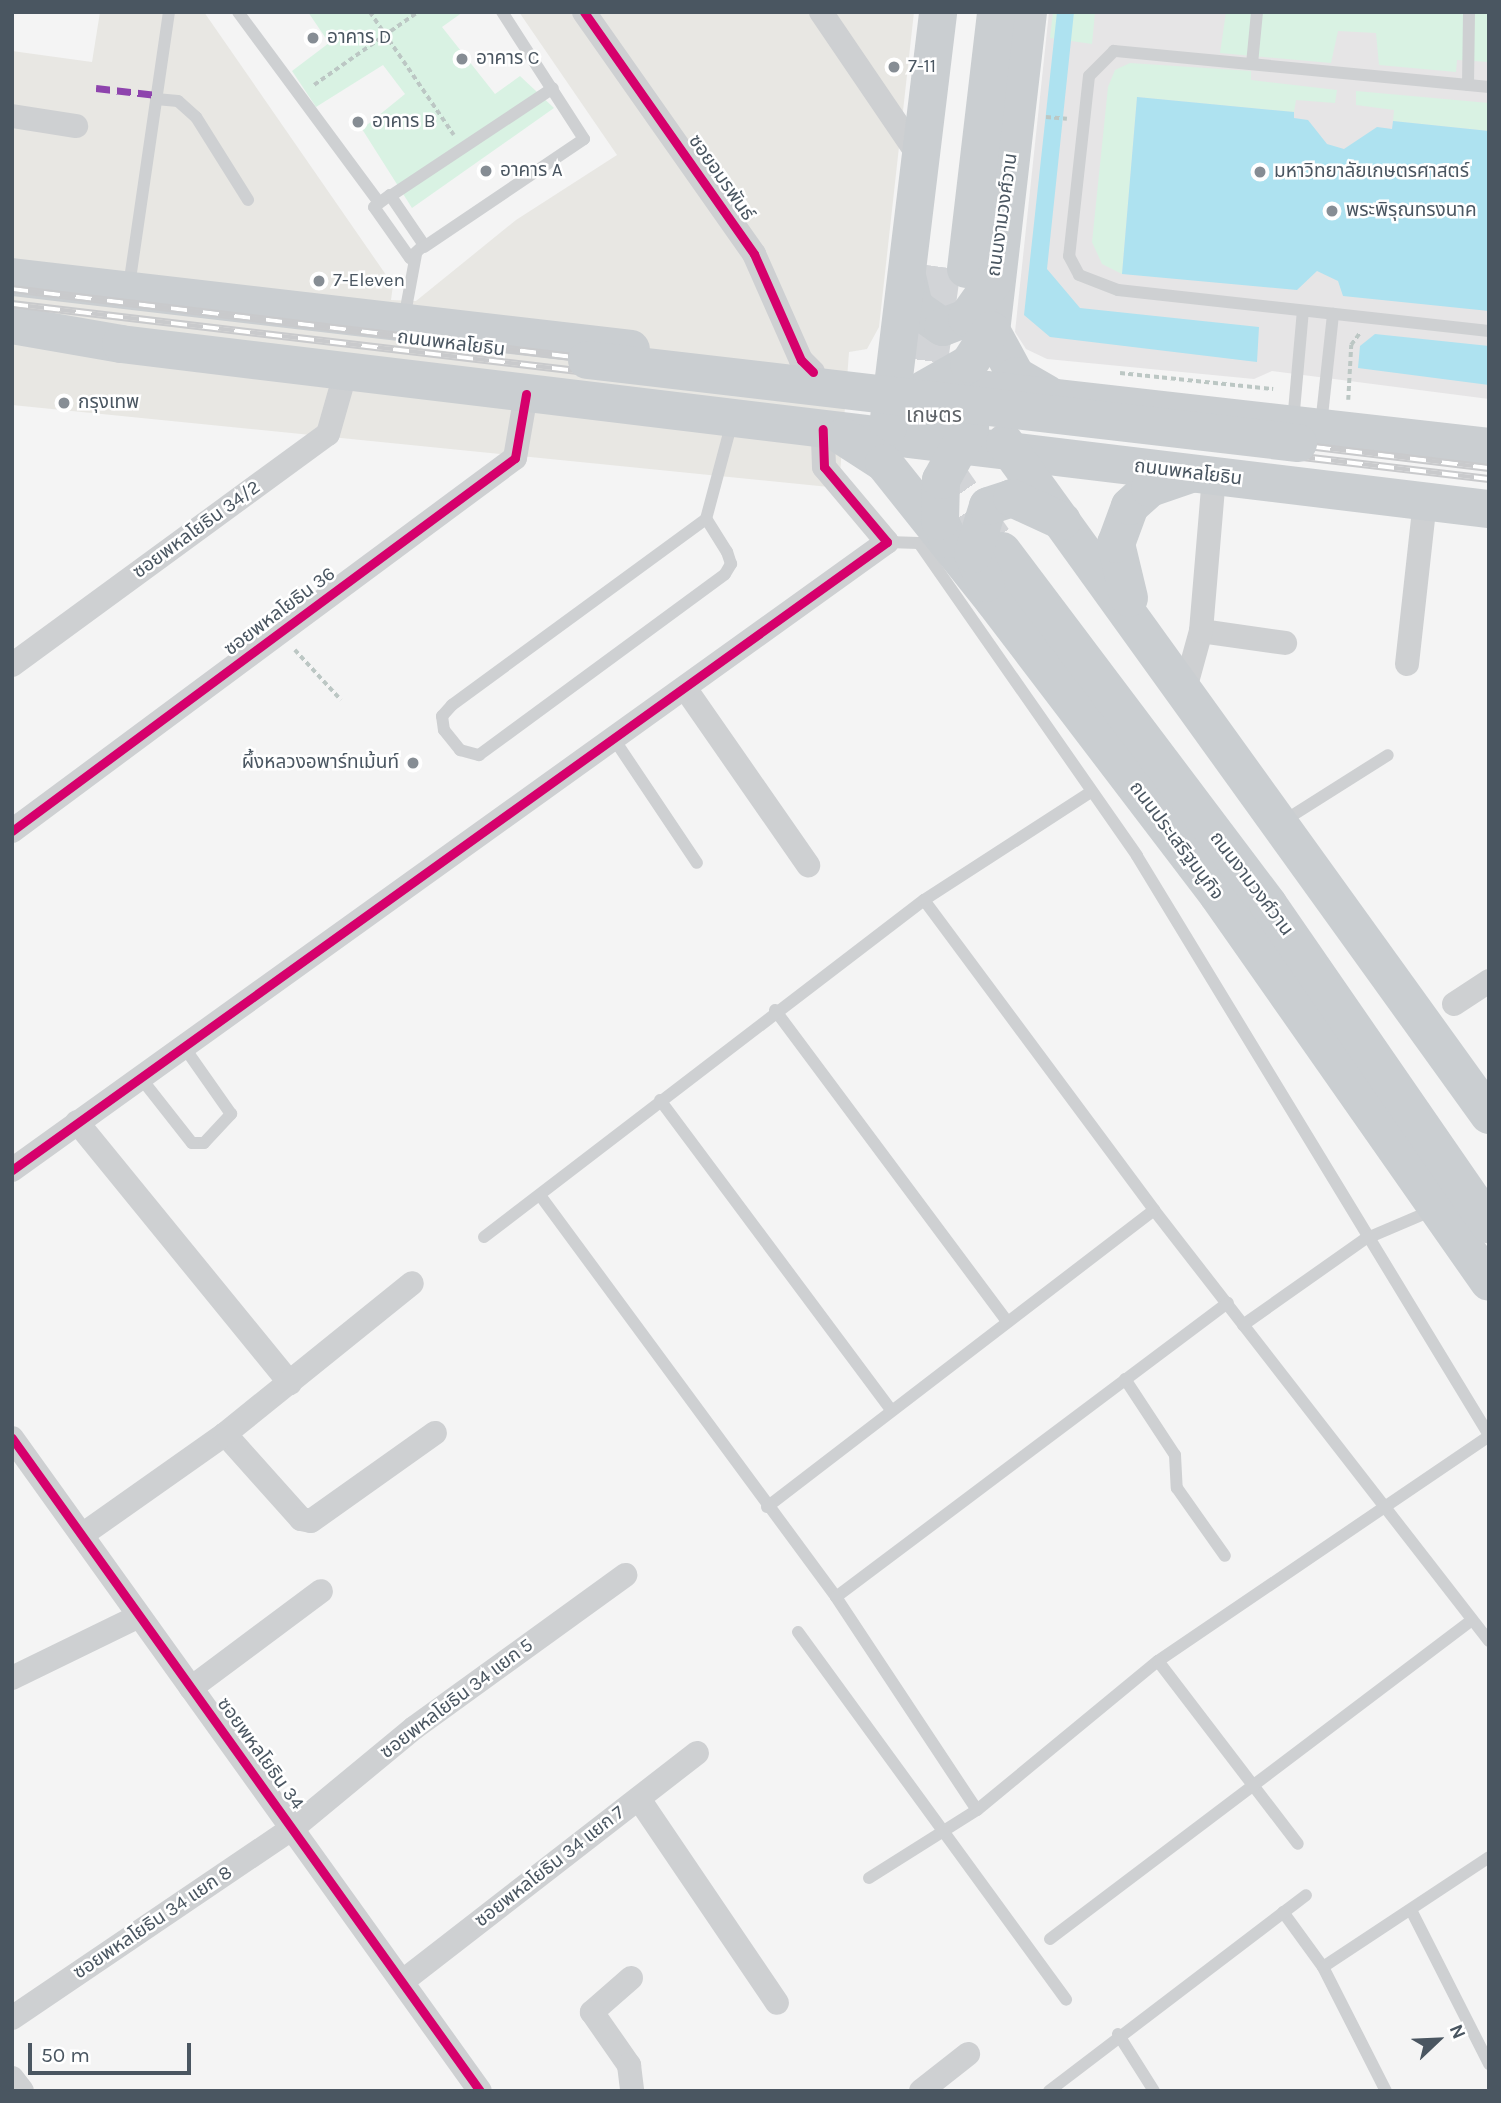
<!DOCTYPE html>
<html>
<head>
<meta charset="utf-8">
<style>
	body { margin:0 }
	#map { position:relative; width:1501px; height:2103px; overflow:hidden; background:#f4f4f4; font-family:Karla,"Noto Sans Thai",sans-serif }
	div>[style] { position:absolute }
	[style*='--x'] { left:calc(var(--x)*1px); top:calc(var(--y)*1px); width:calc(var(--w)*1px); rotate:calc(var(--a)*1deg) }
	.commercial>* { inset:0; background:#e8e7e3 }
	.education>* { inset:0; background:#e6e5e6 }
	.green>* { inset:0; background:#d9f2e3 }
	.water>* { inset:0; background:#aee2f0 }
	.primary-tunnel>* { height:38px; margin-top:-19px; transform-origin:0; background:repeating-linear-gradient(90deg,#d2d4d7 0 38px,transparent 0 57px) }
	.path>* { height:3.5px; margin-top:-1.75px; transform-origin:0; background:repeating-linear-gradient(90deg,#bcc7c4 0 5px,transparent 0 8.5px) }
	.lane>* { height:12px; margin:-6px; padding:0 6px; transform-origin:6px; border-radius:6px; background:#ced0d2 }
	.street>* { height:24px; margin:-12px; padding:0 12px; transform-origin:12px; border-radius:12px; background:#ced0d2 }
	.primary>* { height:38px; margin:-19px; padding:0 19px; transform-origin:19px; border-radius:19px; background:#caced1 }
	.rail>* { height:8px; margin-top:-4px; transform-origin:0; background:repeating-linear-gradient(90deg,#fff 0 16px,#c9cacc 0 32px); box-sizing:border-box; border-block:2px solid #c9cacc }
	.primary-bridge>* { height:38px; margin:-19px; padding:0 19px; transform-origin:19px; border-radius:19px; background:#caced1 }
	.quiet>* { height:7px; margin-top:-3.5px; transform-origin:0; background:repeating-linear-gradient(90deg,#8e44ad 0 14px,transparent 0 21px) }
	.cycleway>* { height:9px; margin:-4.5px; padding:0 4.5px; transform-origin:4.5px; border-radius:4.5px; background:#d6006c }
	.dots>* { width:19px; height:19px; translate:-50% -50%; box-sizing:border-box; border:4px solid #fff; border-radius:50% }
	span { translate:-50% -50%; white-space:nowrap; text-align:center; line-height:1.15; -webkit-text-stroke:5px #fff; paint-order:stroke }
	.poi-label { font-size:19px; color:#4a5661 }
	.left { translate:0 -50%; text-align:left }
	.right { translate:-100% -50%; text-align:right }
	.street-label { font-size:19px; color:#4a5661 }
	.neighbourhood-label { font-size:21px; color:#5f6368 }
	.frame { position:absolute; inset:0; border:14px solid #4a5661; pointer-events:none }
	.north { position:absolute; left:1403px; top:2005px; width:70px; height:70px; -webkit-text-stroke:5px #fff; paint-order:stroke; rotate:67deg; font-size:19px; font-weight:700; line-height:28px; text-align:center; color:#4a5661 }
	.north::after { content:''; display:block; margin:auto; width:24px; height:32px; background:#4a5661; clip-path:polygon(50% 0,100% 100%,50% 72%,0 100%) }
	.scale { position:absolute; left:28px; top:2043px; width:163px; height:32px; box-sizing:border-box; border:4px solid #4a5661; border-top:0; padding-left:9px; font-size:21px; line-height:24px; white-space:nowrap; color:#4a5661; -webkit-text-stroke:5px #fff; paint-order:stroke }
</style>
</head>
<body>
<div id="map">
	<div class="commercial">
		<i style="clip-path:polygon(100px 12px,204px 12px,393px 285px,391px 300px,416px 301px,516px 220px,617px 155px,519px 12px,914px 12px,879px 327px,867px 349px,849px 352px,839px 488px,12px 405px,12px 51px,92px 62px)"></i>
	</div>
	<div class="education">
		<i style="clip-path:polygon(1049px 12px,1489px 12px,1489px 399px,1272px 371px,1254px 379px,1047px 359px,1026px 349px,1015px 332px)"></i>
	</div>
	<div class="green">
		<i style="clip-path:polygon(308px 12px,463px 12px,442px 27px,495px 94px,520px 76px,554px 108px,412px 208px,362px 129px,405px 94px,383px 65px,316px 107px,292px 71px,329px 43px)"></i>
		<i style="clip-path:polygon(1053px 12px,1095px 12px,1092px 44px,1050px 38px)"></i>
		<i style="clip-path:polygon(1226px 12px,1489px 12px,1489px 62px,1457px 60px,1456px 72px,1379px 65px,1376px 33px,1338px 31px,1331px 63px,1220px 53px)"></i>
		<i style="clip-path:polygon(1130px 63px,1251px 71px,1251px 80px,1337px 90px,1335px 103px,1296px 100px,1294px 112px,1137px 97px,1122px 274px,1102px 264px,1092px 242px,1108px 87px,1115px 70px)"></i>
		<i style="clip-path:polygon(1356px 91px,1489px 103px,1489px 131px,1393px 121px,1394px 110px,1356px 105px)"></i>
	</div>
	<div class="water">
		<i style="clip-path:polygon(1057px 12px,1074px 12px,1047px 269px,1080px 308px,1259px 327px,1257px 362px,1050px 337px,1024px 315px)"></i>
		<i style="clip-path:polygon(1137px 97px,1294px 112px,1294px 118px,1308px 120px,1327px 144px,1344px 149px,1377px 127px,1392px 129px,1393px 121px,1489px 131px,1489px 311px,1343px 296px,1338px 281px,1317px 271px,1297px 290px,1122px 274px)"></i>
		<i style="clip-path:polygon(1375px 334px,1489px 346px,1489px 385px,1358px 368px,1360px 346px)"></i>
	</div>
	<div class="primary-tunnel">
		<i style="--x:942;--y:267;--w:145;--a:97.9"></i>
		<i style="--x:922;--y:411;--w:54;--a:71.6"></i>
		<i style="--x:939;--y:462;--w:103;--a:55.2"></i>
	</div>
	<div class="path">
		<i style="--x:370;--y:12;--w:149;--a:55.7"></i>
		<i style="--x:314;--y:85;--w:127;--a:-35.1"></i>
		<i style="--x:1046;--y:117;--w:21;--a:5"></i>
		<i style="--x:1120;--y:373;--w:154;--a:6"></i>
		<i style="--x:1348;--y:400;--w:55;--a:-86.9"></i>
		<i style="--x:1351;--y:345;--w:14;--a:-54"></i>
		<i style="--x:295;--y:650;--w:68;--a:47.4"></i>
	</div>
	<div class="lane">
		<i style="--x:238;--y:12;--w:235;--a:53.5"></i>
		<i style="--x:1252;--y:64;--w:52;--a:-84.5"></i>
		<i style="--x:1468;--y:85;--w:73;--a:-89.2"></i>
		<i style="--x:1489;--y:87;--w:377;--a:-174.5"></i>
		<i style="--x:1114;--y:51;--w:35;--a:135"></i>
		<i style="--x:1089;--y:76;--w:181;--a:96.3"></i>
		<i style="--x:1069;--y:256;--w:21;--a:62"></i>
		<i style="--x:1079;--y:275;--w:42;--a:21"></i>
		<i style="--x:1118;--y:290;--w:373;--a:6.3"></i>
		<i style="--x:156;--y:99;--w:22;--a:5"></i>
		<i style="--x:178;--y:101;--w:24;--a:42"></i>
		<i style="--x:196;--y:117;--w:98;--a:57.9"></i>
		<i style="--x:390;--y:195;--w:60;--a:55.8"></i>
		<i style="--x:424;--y:245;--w:19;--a:137"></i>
		<i style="--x:410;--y:258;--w:62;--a:-125.2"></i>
		<i style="--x:374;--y:207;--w:20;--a:-37"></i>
		<i style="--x:392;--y:195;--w:193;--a:-33.6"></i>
		<i style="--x:424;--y:247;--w:193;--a:-34"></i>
		<i style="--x:584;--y:139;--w:151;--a:-122.8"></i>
		<i style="--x:129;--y:286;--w:277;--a:-81.7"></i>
		<i style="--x:404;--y:319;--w:66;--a:-79.5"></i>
		<i style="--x:1293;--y:422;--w:111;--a:-84.9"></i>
		<i style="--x:1321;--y:425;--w:112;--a:-83.8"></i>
		<i style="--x:706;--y:519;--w:315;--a:143.8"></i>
		<i style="--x:452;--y:705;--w:15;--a:132"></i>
		<i style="--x:442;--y:716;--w:14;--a:82"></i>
		<i style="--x:444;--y:730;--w:26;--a:51"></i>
		<i style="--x:460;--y:750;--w:20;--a:15"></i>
		<i style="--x:479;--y:755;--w:305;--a:-36.3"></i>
		<i style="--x:725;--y:574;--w:12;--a:-59"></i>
		<i style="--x:731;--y:564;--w:13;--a:-108"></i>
		<i style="--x:727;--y:552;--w:39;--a:-122"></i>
		<i style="--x:706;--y:519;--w:100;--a:-75"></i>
		<i style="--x:887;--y:542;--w:32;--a:2"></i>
		<i style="--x:919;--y:543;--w:381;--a:55.1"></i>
		<i style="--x:1137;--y:856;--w:678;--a:58.7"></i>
		<i style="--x:614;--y:739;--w:149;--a:56.2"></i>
		<i style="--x:1282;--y:822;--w:125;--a:-32.3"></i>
		<i style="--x:924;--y:900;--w:386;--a:53.4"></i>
		<i style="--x:1154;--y:1210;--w:546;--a:52.14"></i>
		<i style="--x:775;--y:1010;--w:388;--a:53.3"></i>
		<i style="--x:140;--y:1077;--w:84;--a:51.8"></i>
		<i style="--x:192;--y:1143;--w:12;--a:0"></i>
		<i style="--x:204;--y:1143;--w:40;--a:-47"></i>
		<i style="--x:231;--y:1114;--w:82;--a:-125"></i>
		<i style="--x:660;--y:1100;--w:387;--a:53.3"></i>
		<i style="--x:542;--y:1198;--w:496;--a:53.6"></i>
		<i style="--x:836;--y:1597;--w:255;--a:56.5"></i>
		<i style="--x:977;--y:1810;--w:234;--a:-39.5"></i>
		<i style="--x:1158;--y:1661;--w:400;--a:-34.2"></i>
		<i style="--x:484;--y:1237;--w:554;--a:-37.45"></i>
		<i style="--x:924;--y:900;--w:195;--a:-32.9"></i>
		<i style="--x:1243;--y:1325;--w:149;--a:-35.2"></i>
		<i style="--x:1365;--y:1239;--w:74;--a:-23.1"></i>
		<i style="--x:1125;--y:1379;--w:91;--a:56.7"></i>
		<i style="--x:1175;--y:1455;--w:33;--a:87"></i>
		<i style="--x:1177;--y:1488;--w:83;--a:54.8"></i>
		<i style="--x:767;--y:1507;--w:488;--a:-37.5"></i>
		<i style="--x:836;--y:1597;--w:490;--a:-36.9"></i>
		<i style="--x:798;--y:1632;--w:455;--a:53.9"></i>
		<i style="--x:1158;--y:1661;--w:230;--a:52.6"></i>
		<i style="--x:869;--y:1878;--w:128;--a:-32.2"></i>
		<i style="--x:1411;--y:1910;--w:173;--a:63.1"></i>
		<i style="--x:1283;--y:1912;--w:68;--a:54"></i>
		<i style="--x:1323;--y:1967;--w:139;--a:63.1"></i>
		<i style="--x:1050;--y:1939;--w:529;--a:-37.09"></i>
		<i style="--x:1323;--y:1967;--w:199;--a:-33.5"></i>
		<i style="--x:1118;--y:2034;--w:67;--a:57.7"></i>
		<i style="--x:1049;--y:2091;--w:323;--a:-37.3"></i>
	</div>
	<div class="street">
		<i style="--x:584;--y:12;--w:296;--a:54.9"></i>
		<i style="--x:754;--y:254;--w:116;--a:66.1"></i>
		<i style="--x:801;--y:360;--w:17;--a:45"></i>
		<i style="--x:821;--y:12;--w:178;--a:55.8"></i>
		<i style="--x:12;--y:116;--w:65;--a:8.9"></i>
		<i style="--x:1201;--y:631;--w:85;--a:8.1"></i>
		<i style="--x:1407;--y:664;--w:164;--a:-83.7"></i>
		<i style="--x:12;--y:665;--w:391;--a:-36.2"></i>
		<i style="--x:328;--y:434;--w:66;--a:-74.1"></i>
		<i style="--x:685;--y:688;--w:216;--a:55.2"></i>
		<i style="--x:1185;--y:689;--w:60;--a:-74.6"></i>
		<i style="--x:1201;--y:631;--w:157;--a:-85.2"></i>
		<i style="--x:12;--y:831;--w:626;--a:-36.56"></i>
		<i style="--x:515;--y:458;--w:65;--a:-80.2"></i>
		<i style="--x:1454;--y:1004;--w:42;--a:-33.3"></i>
		<i style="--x:77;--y:1122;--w:337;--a:50.8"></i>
		<i style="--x:12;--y:1170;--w:1077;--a:-35.67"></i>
		<i style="--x:887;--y:542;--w:98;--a:-130"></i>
		<i style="--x:824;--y:467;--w:38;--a:-92"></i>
		<i style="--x:225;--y:1434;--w:114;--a:48.2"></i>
		<i style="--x:301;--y:1519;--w:10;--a:11"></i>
		<i style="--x:311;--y:1521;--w:152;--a:-35.4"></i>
		<i style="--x:12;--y:1438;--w:803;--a:54.37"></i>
		<i style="--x:82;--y:1535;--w:175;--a:-35.2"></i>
		<i style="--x:225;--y:1434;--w:240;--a:-38.9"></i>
		<i style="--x:12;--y:1678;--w:141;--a:-26"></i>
		<i style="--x:191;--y:1688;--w:162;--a:-36.7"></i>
		<i style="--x:639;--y:1799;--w:246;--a:55.9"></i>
		<i style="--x:631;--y:1978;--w:52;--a:138.9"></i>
		<i style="--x:592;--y:2012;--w:65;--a:55.1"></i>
		<i style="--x:629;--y:2065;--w:26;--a:83"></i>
		<i style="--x:403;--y:1981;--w:372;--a:-37.8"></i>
		<i style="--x:12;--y:2018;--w:339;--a:-34.1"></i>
		<i style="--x:293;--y:1828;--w:157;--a:-39.6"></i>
		<i style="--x:414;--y:1728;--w:261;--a:-35.9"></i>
		<i style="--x:12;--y:2078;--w:16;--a:52"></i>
		<i style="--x:921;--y:2091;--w:60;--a:-38.2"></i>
	</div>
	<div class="primary">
		<i style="--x:1028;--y:12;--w:320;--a:96.6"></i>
		<i style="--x:991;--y:330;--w:52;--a:61.5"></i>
		<i style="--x:1016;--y:376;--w:36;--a:30"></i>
		<i style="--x:966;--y:269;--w:259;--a:-83.3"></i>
		<i style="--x:907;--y:276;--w:32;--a:77"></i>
		<i style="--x:914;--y:307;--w:35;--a:35"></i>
		<i style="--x:943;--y:327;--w:26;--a:-21"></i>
		<i style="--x:967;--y:318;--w:47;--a:-54.6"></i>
		<i style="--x:12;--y:277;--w:623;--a:6.63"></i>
		<i style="--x:12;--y:325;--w:111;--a:9.9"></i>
		<i style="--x:121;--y:344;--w:1378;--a:6.88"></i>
		<i style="--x:987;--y:390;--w:505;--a:6.48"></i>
		<i style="--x:893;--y:407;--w:87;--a:-29.5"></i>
		<i style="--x:969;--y:364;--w:40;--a:-57.1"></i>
		<i style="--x:888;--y:427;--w:418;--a:-83.1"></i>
		<i style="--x:844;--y:437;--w:48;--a:33"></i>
		<i style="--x:884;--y:463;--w:176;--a:51.4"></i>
		<i style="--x:994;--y:601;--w:370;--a:52.7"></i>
		<i style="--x:1218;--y:895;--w:472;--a:55"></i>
		<i style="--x:1005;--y:443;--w:828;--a:54.24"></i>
		<i style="--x:948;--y:539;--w:20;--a:-114"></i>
		<i style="--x:940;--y:521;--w:41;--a:-88.6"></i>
		<i style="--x:941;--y:480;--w:60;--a:-60.9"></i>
		<i style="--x:1002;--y:551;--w:442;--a:53"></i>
		<i style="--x:1268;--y:904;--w:389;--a:55.4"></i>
		<i style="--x:986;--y:583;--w:32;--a:-114"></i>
		<i style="--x:973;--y:554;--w:50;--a:-72.6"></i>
		<i style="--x:988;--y:506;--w:25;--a:-18"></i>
		<i style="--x:1012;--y:498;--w:55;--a:24.7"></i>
		<i style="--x:1129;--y:598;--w:56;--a:-103.5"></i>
		<i style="--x:1116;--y:544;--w:40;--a:-69.8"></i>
		<i style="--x:1130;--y:506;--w:27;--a:-42"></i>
		<i style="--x:1150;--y:488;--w:43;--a:-18.9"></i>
	</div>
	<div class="rail">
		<i style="--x:12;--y:289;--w:1488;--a:6.91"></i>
		<i style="--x:12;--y:304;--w:1487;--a:6.76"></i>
	</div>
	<div class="primary-bridge">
		<i style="--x:587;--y:360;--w:716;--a:6.66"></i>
	</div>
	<div class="quiet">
		<i style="--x:96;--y:88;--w:61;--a:6.5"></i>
	</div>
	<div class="cycleway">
		<i style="--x:584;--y:12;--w:296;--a:54.9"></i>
		<i style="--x:754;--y:254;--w:116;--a:66.1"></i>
		<i style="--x:801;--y:360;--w:17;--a:45"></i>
		<i style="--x:12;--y:831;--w:626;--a:-36.56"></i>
		<i style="--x:515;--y:458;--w:65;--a:-80.2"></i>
		<i style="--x:12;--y:1170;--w:1077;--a:-35.67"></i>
		<i style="--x:887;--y:542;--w:98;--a:-130"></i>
		<i style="--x:824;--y:467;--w:38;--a:-92"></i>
		<i style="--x:12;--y:1438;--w:803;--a:54.37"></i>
	</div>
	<div class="dots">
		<i style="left:313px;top:38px;background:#868d94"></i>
		<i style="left:462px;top:59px;background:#868d94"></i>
		<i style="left:894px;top:67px;background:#868d94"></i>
		<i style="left:358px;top:122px;background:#868d94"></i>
		<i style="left:486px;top:171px;background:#868d94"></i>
		<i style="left:1260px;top:172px;background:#868d94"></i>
		<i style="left:1332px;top:211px;background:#868d94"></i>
		<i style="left:319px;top:281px;background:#868d94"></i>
		<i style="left:64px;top:403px;background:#868d94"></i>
		<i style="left:413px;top:763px;background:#868d94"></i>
	</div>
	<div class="poi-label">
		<span class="left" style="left:327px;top:38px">อาคาร D</span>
		<span class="left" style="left:476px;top:59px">อาคาร C</span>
		<span class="left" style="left:908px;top:67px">7-11</span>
		<span class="left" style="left:372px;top:122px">อาคาร B</span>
		<span class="left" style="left:500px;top:171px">อาคาร A</span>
		<span class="left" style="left:1274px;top:172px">มหาวิทยาลัยเกษตรศาสตร์</span>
		<span class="left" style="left:1346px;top:211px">พระพิรุณทรงนาค</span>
		<span class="left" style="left:333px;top:281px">7-Eleven</span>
		<span class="left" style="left:78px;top:403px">กรุงเทพ</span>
		<span class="right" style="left:399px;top:763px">ผึ้งหลวงอพาร์ทเม้นท์</span>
	</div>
	<div class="street-label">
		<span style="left:721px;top:178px;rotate:55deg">ซอยอมรพันธ์</span>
		<span style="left:1003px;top:215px;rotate:-82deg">ถนนงามวงศ์วาน</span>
		<span style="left:451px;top:344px;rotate:7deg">ถนนพหลโยธิน</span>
		<span style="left:1188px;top:473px;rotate:7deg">ถนนพหลโยธิน</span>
		<span style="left:197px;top:530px;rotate:-36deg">ซอยพหลโยธิน 34/2</span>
		<span style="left:280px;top:612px;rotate:-37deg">ซอยพหลโยธิน 36</span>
		<span style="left:1176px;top:841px;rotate:53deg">ถนนประเสริฐมนูกิจ</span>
		<span style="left:1251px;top:884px;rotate:53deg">ถนนงามวงศ์วาน</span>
		<span style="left:457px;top:1699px;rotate:-37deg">ซอยพหลโยธิน 34 แยก 5</span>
		<span style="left:260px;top:1754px;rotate:54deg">ซอยพหลโยธิน 34</span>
		<span style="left:550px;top:1867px;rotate:-38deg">ซอยพหลโยธิน 34 แยก 7</span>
		<span style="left:153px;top:1923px;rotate:-34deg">ซอยพหลโยธิน 34 แยก 8</span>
	</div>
	<div class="neighbourhood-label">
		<span style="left:934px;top:415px">เกษตร</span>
	</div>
	<div class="frame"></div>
	<div class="north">N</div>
	<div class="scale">50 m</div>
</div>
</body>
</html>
